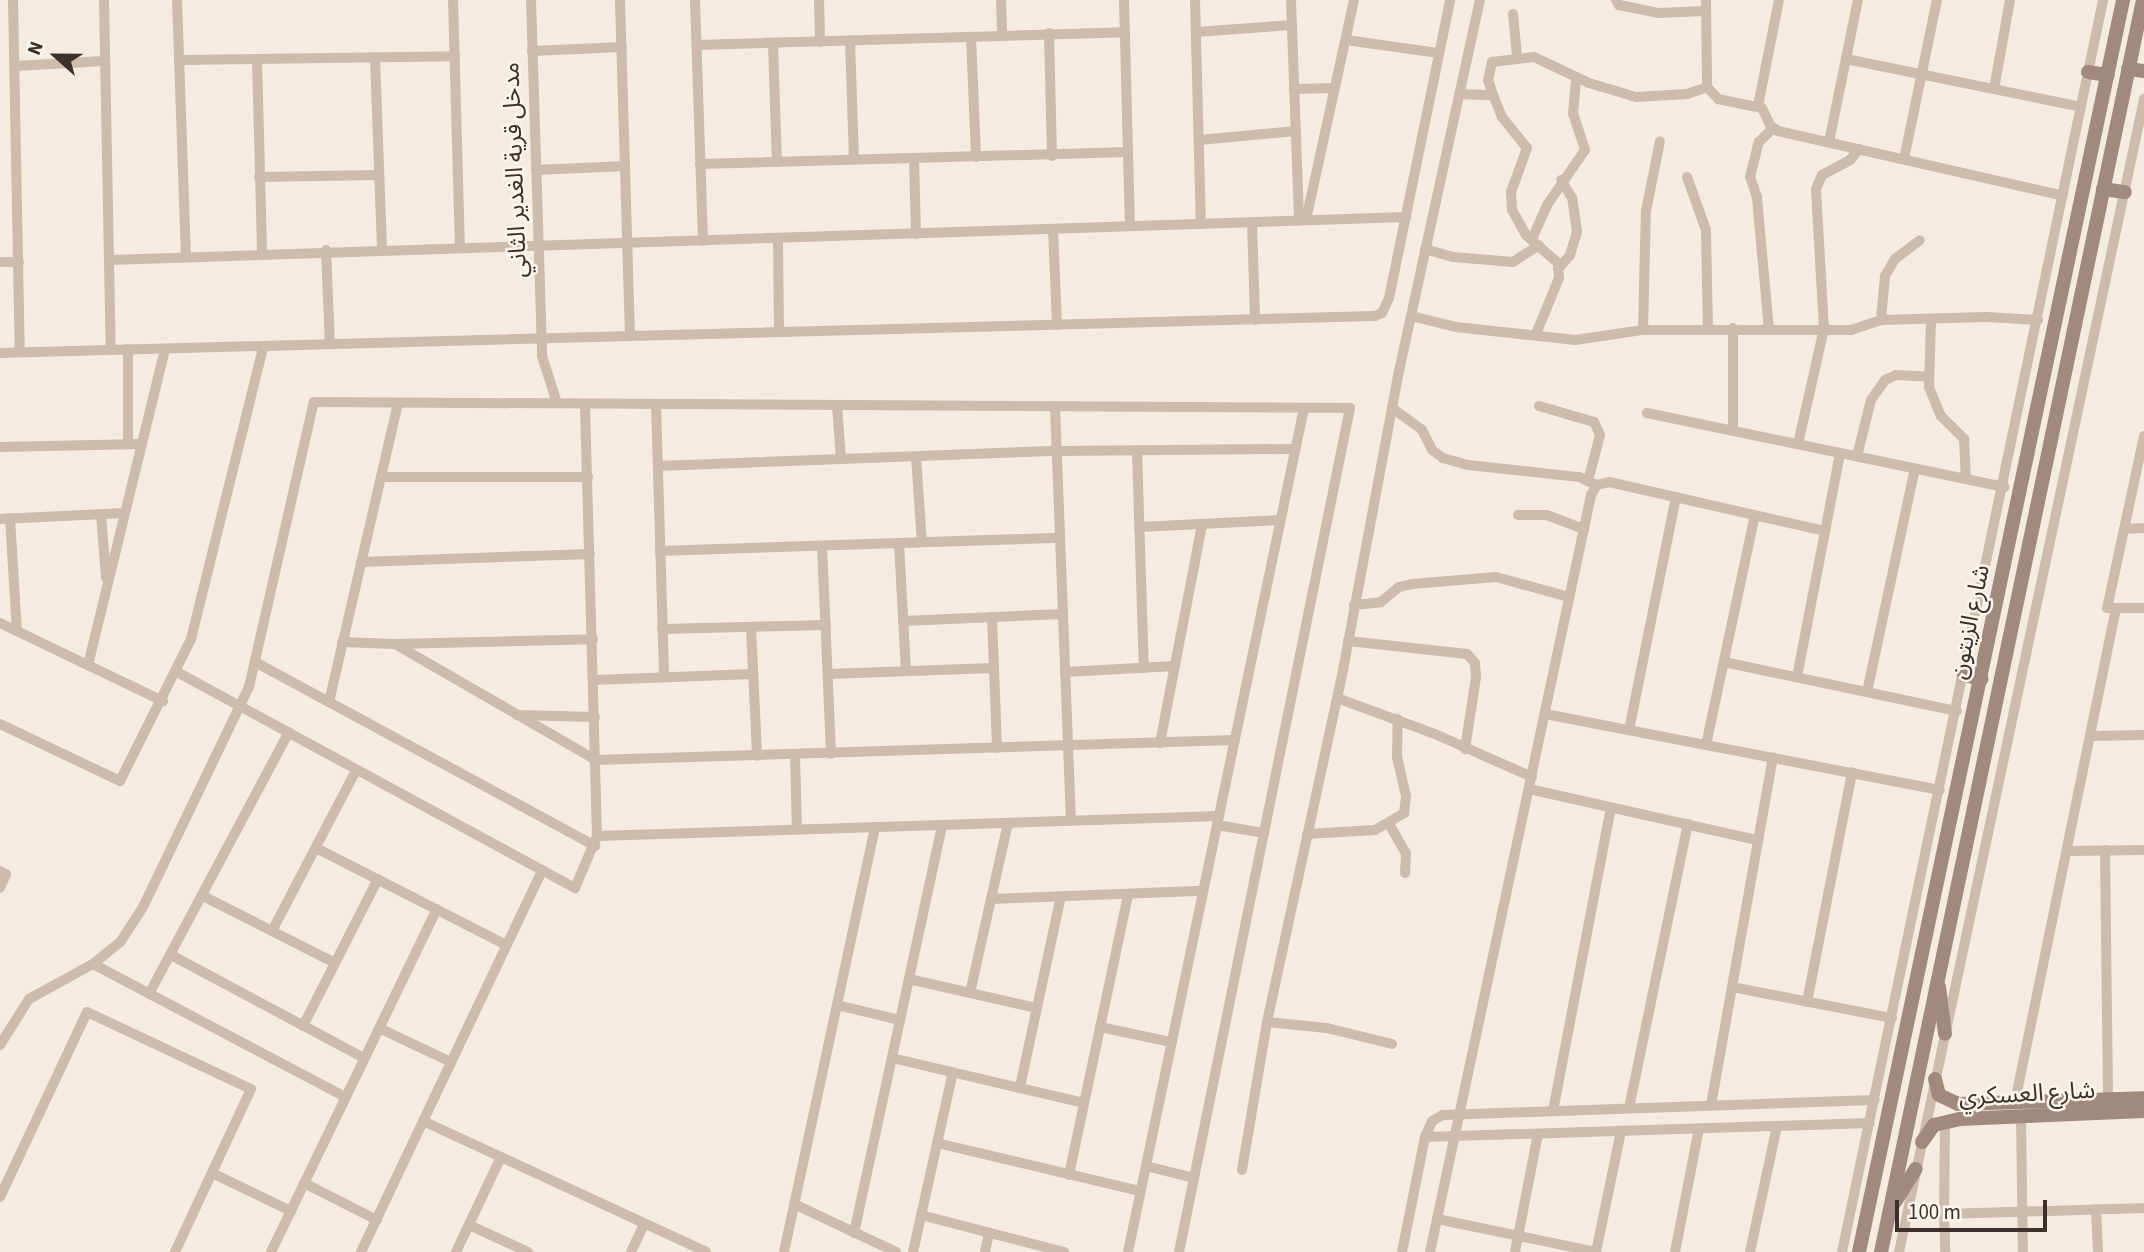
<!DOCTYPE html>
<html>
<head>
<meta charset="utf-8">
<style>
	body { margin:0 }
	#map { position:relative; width:2144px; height:1252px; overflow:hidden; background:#f4ebe1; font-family:"Source Sans 3","Noto Sans Arabic",sans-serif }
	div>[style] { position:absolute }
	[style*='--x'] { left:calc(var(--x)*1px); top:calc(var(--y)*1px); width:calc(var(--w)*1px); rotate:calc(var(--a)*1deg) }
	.street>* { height:10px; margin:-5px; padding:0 5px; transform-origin:5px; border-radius:5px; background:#cdbbac }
	.secondary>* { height:14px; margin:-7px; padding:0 7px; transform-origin:7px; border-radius:7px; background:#a18a7d }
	span { translate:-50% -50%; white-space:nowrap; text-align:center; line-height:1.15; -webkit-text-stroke:5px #fbf5ee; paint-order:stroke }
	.street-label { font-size:24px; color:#3b302b }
	.north { position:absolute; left:21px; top:21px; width:70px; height:70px; -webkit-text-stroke:5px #fbf5ee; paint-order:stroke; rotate:291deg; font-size:19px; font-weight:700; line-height:28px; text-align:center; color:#3b302b }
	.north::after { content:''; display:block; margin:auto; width:24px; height:32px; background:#3b302b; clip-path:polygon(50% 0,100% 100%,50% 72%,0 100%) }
	.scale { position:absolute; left:1895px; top:1200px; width:152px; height:32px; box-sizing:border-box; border:4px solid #3b302b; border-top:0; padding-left:9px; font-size:21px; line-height:24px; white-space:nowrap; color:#3b302b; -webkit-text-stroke:5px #fbf5ee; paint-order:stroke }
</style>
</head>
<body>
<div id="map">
	<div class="street">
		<i style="--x:13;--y:0;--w:352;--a:88.9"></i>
		<i style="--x:104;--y:0;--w:350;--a:88.9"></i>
		<i style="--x:177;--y:0;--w:256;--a:88"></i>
		<i style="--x:453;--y:0;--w:248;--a:88.4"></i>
		<i style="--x:531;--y:0;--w:356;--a:88.2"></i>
		<i style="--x:542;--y:356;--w:49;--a:72.3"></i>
		<i style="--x:620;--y:0;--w:336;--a:88.3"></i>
		<i style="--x:695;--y:0;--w:241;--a:88.1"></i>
		<i style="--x:819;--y:0;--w:42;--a:88.6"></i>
		<i style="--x:1001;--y:0;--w:35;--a:88"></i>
		<i style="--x:1124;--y:0;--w:226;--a:88.5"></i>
		<i style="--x:1195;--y:0;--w:224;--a:88.5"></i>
		<i style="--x:1291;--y:0;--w:221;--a:87.9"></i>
		<i style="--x:1616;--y:0;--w:6;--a:59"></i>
		<i style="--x:1619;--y:5;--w:41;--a:11.3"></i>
		<i style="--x:1659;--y:13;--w:45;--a:-2.5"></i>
		<i style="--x:1706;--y:0;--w:87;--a:89.3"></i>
		<i style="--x:1707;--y:87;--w:16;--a:47"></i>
		<i style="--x:1718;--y:99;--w:45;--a:11.6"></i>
		<i style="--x:1762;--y:108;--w:19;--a:65"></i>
		<i style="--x:1770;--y:125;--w:10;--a:37"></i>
		<i style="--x:1778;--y:131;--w:292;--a:12.8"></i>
		<i style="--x:1513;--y:14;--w:42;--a:84.6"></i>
		<i style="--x:1196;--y:32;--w:96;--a:-4.2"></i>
		<i style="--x:1049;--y:33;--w:123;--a:88.6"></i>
		<i style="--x:971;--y:37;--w:120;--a:87.6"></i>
		<i style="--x:850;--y:40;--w:119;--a:88.1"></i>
		<i style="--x:1346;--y:40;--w:94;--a:8"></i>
		<i style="--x:773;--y:44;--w:118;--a:88.1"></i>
		<i style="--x:697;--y:45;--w:428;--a:-1.7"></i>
		<i style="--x:532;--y:51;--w:90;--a:-2.5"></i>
		<i style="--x:375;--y:58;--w:191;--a:87.9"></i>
		<i style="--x:257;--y:59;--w:195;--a:88.5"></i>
		<i style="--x:1846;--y:59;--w:240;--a:11.5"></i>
		<i style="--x:179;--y:60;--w:276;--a:-0.8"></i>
		<i style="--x:15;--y:66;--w:89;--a:-3.2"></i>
		<i style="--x:1294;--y:89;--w:41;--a:-1.4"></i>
		<i style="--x:1994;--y:89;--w:90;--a:-79.8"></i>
		<i style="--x:1459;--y:94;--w:34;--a:2"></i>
		<i style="--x:1758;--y:106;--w:108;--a:-78.8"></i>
		<i style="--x:1199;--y:140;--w:97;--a:-5.3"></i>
		<i style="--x:1829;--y:142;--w:145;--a:-78.5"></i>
		<i style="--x:914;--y:158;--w:76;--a:88.5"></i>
		<i style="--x:1904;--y:159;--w:162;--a:-78.3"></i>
		<i style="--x:700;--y:164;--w:428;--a:-1.6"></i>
		<i style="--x:536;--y:170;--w:89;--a:-2.6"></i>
		<i style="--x:259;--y:177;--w:120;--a:-1"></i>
		<i style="--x:1687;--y:177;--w:56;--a:70.3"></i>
		<i style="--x:1706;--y:230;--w:100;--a:88.9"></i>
		<i style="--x:1306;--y:220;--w:225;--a:-77.7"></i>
		<i style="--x:1252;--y:222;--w:98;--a:88.2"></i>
		<i style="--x:1053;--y:229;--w:96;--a:87.6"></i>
		<i style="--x:778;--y:238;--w:94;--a:89.4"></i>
		<i style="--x:1532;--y:239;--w:37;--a:-66"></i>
		<i style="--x:1547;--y:205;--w:67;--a:-55.4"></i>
		<i style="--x:1585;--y:150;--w:38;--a:-108"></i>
		<i style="--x:1573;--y:114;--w:37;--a:-85"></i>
		<i style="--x:1425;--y:249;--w:29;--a:16"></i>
		<i style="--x:1453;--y:257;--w:60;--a:4.8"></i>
		<i style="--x:1513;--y:262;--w:31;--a:-33"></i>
		<i style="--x:326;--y:250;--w:94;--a:87.6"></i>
		<i style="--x:110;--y:260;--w:1297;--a:-1.9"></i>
		<i style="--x:0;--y:262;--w:19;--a:0"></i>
		<i style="--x:1558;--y:269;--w:18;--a:-49"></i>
		<i style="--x:1570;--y:255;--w:24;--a:-73"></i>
		<i style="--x:1577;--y:232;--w:34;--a:-98"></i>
		<i style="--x:1572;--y:198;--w:21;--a:-121"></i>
		<i style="--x:1411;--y:316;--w:46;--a:13.7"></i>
		<i style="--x:1456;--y:327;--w:120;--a:6.2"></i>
		<i style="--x:1575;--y:340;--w:69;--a:-8.4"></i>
		<i style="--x:1643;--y:330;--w:208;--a:0"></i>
		<i style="--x:1851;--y:330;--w:32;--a:-18"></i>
		<i style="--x:1881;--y:320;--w:105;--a:-1.6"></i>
		<i style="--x:1986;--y:317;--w:52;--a:3.3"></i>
		<i style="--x:1881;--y:320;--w:44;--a:-84.8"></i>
		<i style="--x:1885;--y:276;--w:20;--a:-60"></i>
		<i style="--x:1895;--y:259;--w:31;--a:-37"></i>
		<i style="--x:1931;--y:320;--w:67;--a:91.7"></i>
		<i style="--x:1929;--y:387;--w:31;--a:68"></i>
		<i style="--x:1941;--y:416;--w:33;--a:45"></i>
		<i style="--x:1964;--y:439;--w:40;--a:87.1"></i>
		<i style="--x:1643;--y:330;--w:119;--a:-88.6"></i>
		<i style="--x:1646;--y:211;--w:71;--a:-78.7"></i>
		<i style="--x:1769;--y:330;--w:134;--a:-95.2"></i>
		<i style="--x:1757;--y:197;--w:21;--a:-109"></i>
		<i style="--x:1750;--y:177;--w:36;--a:-76"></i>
		<i style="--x:1759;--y:142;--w:20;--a:-45"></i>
		<i style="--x:1536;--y:334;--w:61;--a:-67.7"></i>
		<i style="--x:1559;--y:278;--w:15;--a:-94"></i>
		<i style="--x:1558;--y:263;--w:43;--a:-138.8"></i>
		<i style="--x:1526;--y:235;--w:29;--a:-119"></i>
		<i style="--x:1512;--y:210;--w:18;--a:-93"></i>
		<i style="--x:1511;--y:192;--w:47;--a:-70"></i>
		<i style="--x:1527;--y:148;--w:40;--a:-129"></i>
		<i style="--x:1502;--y:117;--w:24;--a:-112"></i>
		<i style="--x:1493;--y:95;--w:16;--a:-108"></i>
		<i style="--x:1488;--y:80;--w:18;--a:-77"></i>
		<i style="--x:1492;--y:62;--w:42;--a:-6.8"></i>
		<i style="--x:1534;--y:57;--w:61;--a:25.3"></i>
		<i style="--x:1589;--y:83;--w:49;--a:16.6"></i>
		<i style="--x:1636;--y:97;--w:51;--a:-3.4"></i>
		<i style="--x:1687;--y:94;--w:21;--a:-19"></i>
		<i style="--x:128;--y:349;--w:94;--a:90"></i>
		<i style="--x:0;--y:353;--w:1375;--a:-1.54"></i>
		<i style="--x:1375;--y:316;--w:8;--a:-23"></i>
		<i style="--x:1382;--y:313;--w:17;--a:-65"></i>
		<i style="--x:1389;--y:298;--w:304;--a:-78.4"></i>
		<i style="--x:656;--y:404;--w:273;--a:88.3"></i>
		<i style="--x:837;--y:405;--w:54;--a:85.8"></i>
		<i style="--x:1055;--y:406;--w:415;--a:87.8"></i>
		<i style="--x:1539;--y:406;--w:57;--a:16.2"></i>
		<i style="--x:1594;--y:422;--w:14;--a:65"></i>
		<i style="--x:1600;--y:435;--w:48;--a:104.6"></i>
		<i style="--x:1392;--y:408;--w:37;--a:36"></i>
		<i style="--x:1422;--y:430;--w:22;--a:63"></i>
		<i style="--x:1432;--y:450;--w:14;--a:36"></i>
		<i style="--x:1443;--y:458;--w:26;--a:16"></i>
		<i style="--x:1468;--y:465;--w:112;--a:6.2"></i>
		<i style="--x:1579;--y:477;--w:20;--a:24"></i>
		<i style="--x:1647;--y:413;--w:365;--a:11.7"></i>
		<i style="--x:1733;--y:431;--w:103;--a:-90"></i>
		<i style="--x:2144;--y:436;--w:176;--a:102.1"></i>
		<i style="--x:2107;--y:608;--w:37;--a:0"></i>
		<i style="--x:1798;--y:444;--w:118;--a:-77.3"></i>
		<i style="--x:1824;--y:329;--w:140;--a:-93.3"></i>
		<i style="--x:1816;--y:189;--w:15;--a:-67"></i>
		<i style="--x:1822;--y:175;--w:32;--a:-28"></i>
		<i style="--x:1850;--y:160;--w:14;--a:-51"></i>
		<i style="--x:0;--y:447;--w:142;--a:-1.2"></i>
		<i style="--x:1137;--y:451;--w:217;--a:88.2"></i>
		<i style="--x:1857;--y:456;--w:58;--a:-76"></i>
		<i style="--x:1871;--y:400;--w:24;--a:-55"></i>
		<i style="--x:1885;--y:380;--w:12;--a:-24"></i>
		<i style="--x:1896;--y:375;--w:33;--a:3"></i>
		<i style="--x:916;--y:457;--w:85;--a:86"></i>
		<i style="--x:658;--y:466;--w:399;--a:-2.2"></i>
		<i style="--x:1057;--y:451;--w:238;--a:-0.5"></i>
		<i style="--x:381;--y:477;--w:207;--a:0"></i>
		<i style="--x:101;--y:514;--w:64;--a:85.5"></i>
		<i style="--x:1518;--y:515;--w:29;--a:0"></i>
		<i style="--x:1547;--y:515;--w:40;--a:21"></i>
		<i style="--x:10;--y:518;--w:113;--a:86.5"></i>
		<i style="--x:0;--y:519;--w:125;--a:-2.7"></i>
		<i style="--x:1139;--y:527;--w:141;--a:-2.8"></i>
		<i style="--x:2124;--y:529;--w:20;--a:-3"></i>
		<i style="--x:899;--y:543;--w:128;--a:86.9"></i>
		<i style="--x:822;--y:546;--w:208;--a:87.5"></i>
		<i style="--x:660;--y:551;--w:400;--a:-1.9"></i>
		<i style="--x:361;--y:562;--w:229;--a:-2"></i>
		<i style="--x:1354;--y:605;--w:27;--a:-6"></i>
		<i style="--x:1381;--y:602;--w:23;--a:-40"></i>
		<i style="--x:1399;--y:587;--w:13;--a:-13"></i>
		<i style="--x:1412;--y:584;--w:84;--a:-4.8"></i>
		<i style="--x:1496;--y:577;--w:76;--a:15.3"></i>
		<i style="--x:992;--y:617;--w:131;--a:87.8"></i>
		<i style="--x:903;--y:621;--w:160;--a:-2.5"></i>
		<i style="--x:0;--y:623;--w:181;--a:25.6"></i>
		<i style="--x:751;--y:627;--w:129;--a:87.3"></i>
		<i style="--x:662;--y:629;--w:164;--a:-1.4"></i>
		<i style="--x:1348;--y:641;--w:120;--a:6.2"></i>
		<i style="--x:1467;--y:654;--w:12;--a:48"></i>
		<i style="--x:1475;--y:663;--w:14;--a:86"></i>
		<i style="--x:1476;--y:677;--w:73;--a:98.7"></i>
		<i style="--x:342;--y:642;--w:53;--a:2.2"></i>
		<i style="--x:395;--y:644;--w:232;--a:30"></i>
		<i style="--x:596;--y:760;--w:638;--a:-1.8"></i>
		<i style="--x:395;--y:644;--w:198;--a:-1.4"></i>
		<i style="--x:255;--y:662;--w:387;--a:28.4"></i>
		<i style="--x:1724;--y:662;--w:238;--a:11.9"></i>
		<i style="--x:88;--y:665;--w:325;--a:-76.3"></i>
		<i style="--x:177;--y:672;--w:453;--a:28.5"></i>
		<i style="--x:575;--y:888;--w:56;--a:-67.1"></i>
		<i style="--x:597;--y:836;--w:432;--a:-91.6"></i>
		<i style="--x:1065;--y:672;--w:110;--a:-3.1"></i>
		<i style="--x:828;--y:674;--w:166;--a:-2.1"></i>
		<i style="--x:1797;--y:677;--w:228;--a:-79.1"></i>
		<i style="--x:594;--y:680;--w:159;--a:-2.2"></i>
		<i style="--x:1867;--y:692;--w:229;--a:-77.9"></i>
		<i style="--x:1337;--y:698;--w:104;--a:20.2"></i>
		<i style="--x:1435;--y:734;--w:106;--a:23.9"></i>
		<i style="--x:329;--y:702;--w:307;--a:-77"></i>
		<i style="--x:1545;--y:714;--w:402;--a:10.9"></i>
		<i style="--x:517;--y:715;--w:78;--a:1.5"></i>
		<i style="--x:0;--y:724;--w:133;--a:25.4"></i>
		<i style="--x:120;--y:781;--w:159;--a:-63.4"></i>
		<i style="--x:191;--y:639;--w:300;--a:-76.1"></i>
		<i style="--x:1629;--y:730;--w:238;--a:-78.6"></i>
		<i style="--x:2092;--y:736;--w:52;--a:-1.1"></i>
		<i style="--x:1160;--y:743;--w:223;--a:-79.1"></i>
		<i style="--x:1706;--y:745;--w:235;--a:-78"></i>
		<i style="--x:795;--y:755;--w:74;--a:88.5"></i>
		<i style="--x:1529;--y:789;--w:235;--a:12.6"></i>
		<i style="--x:1389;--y:824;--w:34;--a:60"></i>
		<i style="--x:1406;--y:854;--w:19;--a:93"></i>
		<i style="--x:1217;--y:825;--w:48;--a:9.7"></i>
		<i style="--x:1307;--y:834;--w:68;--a:-3.4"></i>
		<i style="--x:1375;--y:830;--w:34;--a:-30"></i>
		<i style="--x:1404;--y:813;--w:17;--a:-83"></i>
		<i style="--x:1406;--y:796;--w:39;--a:-103"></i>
		<i style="--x:1397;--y:758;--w:39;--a:-89"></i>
		<i style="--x:597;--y:836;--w:622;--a:-1.84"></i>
		<i style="--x:316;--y:848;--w:213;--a:27"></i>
		<i style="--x:2105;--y:850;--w:249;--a:89.3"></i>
		<i style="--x:2068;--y:851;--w:76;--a:-0.8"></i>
		<i style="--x:0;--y:871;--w:7;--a:27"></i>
		<i style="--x:6;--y:874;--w:15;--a:113"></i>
		<i style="--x:203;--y:896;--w:148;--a:26.9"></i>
		<i style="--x:991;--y:899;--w:212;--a:-2.2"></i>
		<i style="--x:272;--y:931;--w:182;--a:-62.4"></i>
		<i style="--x:171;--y:955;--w:219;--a:28.1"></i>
		<i style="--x:93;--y:964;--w:285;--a:27.8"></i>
		<i style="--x:909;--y:979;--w:131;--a:12.8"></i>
		<i style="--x:1732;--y:987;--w:163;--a:11"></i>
		<i style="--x:970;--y:993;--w:174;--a:-77.4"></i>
		<i style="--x:149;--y:994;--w:297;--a:-61.9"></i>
		<i style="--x:1807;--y:1002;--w:234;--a:-78.9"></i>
		<i style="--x:837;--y:1005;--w:65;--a:13.4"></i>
		<i style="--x:1267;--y:1022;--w:60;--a:5.7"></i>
		<i style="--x:1327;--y:1028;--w:67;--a:13.8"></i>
		<i style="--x:303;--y:1026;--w:165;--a:-63"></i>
		<i style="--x:1100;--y:1027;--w:73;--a:11.9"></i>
		<i style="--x:379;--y:1028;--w:80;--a:25.3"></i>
		<i style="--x:0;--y:1045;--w:54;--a:-57.8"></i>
		<i style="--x:29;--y:999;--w:73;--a:-28.7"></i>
		<i style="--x:93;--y:964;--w:36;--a:-39"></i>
		<i style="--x:121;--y:941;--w:40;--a:-57.1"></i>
		<i style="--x:143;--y:907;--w:244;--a:-64.3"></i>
		<i style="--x:249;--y:687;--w:292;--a:-77.2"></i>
		<i style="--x:314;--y:402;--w:1036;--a:0.33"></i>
		<i style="--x:1350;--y:408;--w:861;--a:101.45"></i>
		<i style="--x:892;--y:1058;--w:197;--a:13.2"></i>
		<i style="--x:1020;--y:1087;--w:195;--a:-77.9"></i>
		<i style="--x:2015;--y:1102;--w:504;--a:-78.44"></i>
		<i style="--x:1711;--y:1105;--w:353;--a:-79.9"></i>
		<i style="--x:1629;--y:1108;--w:290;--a:-78.3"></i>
		<i style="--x:1553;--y:1111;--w:309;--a:-79.2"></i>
		<i style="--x:2021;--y:1117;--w:135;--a:89.2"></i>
		<i style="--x:423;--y:1121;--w:312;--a:24.8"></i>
		<i style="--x:1945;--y:1121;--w:93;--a:90.6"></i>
		<i style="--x:1944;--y:1214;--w:200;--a:-1.7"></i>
		<i style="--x:1425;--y:1137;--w:445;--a:-1.8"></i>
		<i style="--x:937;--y:1143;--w:209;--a:13.3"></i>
		<i style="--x:1146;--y:1166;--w:49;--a:14"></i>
		<i style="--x:1242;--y:1170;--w:150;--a:-80.4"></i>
		<i style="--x:1267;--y:1022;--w:360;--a:-77.8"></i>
		<i style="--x:1343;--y:670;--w:304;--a:-79.4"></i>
		<i style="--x:1399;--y:371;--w:380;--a:-77.7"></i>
		<i style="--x:212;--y:1173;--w:88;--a:25.7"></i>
		<i style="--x:1069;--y:1175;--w:287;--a:-78.1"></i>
		<i style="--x:304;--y:1183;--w:82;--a:26.9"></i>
		<i style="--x:0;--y:1197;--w:204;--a:-64.8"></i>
		<i style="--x:87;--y:1012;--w:181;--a:25.2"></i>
		<i style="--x:251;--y:1089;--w:180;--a:115"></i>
		<i style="--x:794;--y:1204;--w:113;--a:25.2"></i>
		<i style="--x:2096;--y:1209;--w:43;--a:87.3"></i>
		<i style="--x:1944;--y:1214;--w:38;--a:88"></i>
		<i style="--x:921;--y:1215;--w:148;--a:14.5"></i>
		<i style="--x:1437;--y:1219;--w:162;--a:11.7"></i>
		<i style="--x:469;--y:1225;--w:65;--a:24.6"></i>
		<i style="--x:854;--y:1233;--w:417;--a:-77.8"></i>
		<i style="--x:271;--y:1252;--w:381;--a:-64.2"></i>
		<i style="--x:361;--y:1252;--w:423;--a:-64.6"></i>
		<i style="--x:456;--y:1252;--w:105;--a:-64.7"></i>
		<i style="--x:631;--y:1252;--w:31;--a:-65"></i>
		<i style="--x:784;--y:1252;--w:435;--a:-77.9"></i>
		<i style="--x:913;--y:1252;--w:184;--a:-77.5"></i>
		<i style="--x:985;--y:1252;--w:19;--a:-78"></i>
		<i style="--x:1128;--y:1252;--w:862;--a:-78.22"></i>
		<i style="--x:1402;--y:1252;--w:117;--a:-78.7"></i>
		<i style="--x:1425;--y:1137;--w:17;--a:-66"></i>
		<i style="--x:1432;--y:1121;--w:13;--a:-29"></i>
		<i style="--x:1443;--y:1115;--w:432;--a:-2"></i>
		<i style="--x:1430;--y:1252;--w:774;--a:-77.99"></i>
		<i style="--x:1591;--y:495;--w:12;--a:-59"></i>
		<i style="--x:1597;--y:485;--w:12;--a:-14"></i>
		<i style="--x:1609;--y:482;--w:221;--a:12.8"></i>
		<i style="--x:1515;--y:1252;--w:120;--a:-79"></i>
		<i style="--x:1596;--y:1252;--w:124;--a:-78.3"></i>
		<i style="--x:1675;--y:1252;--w:125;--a:-79"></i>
		<i style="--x:1750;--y:1252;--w:129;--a:-77.9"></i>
		<i style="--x:1842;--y:1252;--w:1279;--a:-78.22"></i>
		<i style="--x:1899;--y:1252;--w:1179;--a:-78"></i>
	</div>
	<div class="secondary">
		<i style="--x:2128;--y:69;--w:16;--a:7"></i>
		<i style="--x:2088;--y:72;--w:20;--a:9"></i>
		<i style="--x:2103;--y:189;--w:22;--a:8"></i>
		<i style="--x:1964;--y:675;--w:18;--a:13"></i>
		<i style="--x:1939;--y:987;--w:47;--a:82.7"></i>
		<i style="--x:1935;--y:1079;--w:16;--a:76"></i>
		<i style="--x:1939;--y:1095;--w:21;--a:25"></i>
		<i style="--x:1958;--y:1104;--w:186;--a:-1.8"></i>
		<i style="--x:1922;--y:1142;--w:21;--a:-55"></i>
		<i style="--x:1934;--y:1125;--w:27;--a:-13"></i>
		<i style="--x:1960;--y:1119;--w:184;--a:-2.5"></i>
		<i style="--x:1895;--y:1202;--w:39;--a:-58"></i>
		<i style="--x:1859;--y:1252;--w:1280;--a:-78.09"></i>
		<i style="--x:1881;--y:1252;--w:1279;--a:-78.18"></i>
	</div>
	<div class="street-label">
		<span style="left:515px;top:170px;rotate:-92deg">مدخل قرية الغدير الثاني</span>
		<span style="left:1970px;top:622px;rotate:-78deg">شارع الزيتون</span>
		<span style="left:2027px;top:1094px;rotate:-3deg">شارع العسكري</span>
	</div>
	<div class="north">N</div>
	<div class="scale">100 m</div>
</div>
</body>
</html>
